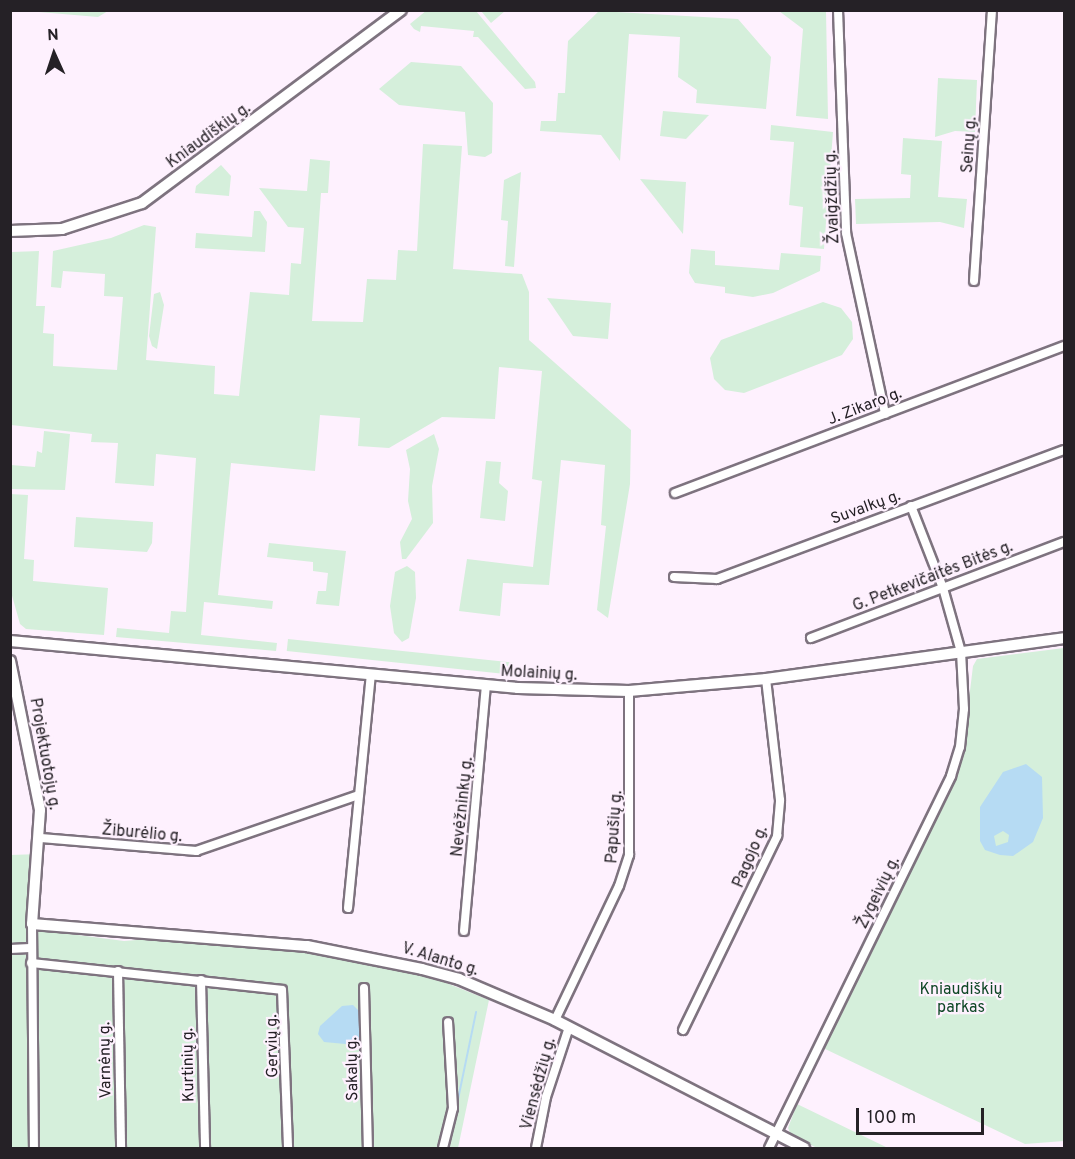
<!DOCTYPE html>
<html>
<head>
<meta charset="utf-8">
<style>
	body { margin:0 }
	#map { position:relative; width:1075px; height:1159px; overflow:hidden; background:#fef1fe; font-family:Overpass,sans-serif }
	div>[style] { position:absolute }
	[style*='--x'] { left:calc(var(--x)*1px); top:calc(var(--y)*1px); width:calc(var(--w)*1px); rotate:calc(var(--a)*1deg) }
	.green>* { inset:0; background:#d5efdb; transform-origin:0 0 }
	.water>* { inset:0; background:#b6dbf3 }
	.stream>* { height:2px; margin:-1px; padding:0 1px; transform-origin:1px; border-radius:1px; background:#b6dbf3 }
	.roads { filter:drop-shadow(2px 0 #7e737f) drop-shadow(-2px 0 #7e737f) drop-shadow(0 2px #7e737f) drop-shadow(0 -2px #7e737f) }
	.street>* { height:8px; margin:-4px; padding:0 4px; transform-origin:4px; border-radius:4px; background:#fff }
	.secondary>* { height:10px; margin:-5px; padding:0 5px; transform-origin:5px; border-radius:5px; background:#fff }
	span { translate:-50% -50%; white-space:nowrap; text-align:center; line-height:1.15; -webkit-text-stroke:4.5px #fef1fe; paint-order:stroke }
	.street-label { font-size:16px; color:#252126 }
	.park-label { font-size:16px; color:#0f4726 }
	.frame { position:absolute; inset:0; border:12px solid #252126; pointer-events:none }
	.north { position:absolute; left:24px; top:24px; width:60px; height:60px; -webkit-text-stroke:4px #fef1fe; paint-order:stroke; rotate:357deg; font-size:16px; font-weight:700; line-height:24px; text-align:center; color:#252126 }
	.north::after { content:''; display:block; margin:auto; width:21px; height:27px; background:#252126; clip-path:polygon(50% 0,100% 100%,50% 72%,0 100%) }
	.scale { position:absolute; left:856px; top:1108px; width:128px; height:27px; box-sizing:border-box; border:3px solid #252126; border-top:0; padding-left:8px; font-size:18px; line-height:21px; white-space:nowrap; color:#252126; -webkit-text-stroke:4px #fef1fe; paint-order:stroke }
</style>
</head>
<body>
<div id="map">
	<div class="green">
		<i style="clip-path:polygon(427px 10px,476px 11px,535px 82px,536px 88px,525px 89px,478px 37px,473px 37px,474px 31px,421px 26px,420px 32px,414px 29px,410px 24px)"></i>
		<i style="clip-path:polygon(27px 11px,108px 11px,98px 17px)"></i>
		<i style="clip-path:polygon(481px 11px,505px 11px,491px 23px)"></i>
		<i style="clip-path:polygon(599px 11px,738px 19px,771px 57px,766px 109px,696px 103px,697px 90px,678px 77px,680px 37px,629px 34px,620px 161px,601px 135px,540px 131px,541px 121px,556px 121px,558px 93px,565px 93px,568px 41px)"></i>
		<i style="clip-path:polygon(779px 11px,826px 11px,828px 119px,796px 116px,803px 29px)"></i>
		<i style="clip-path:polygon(411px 62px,461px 66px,493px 103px,492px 153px,485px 157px,468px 155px,465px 112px,399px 105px,379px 89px)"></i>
		<i style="clip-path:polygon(938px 78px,977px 80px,975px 132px,955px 131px,935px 137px)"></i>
		<i style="clip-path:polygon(663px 111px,709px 115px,686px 139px,660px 136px)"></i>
		<i style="clip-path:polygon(771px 125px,833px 132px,824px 249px,800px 247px,803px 207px,789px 205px,794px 142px,770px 140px)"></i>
		<i style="clip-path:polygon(903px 138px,942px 141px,938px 197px,967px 199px,964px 228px,940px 222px,856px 224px,855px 199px,910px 198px,911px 175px,901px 174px)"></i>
		<i style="clip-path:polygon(423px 144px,462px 146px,453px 269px,522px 274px,529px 292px,529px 340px,631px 430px,630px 484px,608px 618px,597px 610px,606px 526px,601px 525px,605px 465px,561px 460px,549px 585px,503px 583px,500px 616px,459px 611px,467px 559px,533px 567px,542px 481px,532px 479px,542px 371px,499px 367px,495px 419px,442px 417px,389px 448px,358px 446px,360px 418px,320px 415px,315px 471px,231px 463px,218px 595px,273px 601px,272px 609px,204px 602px,201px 635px,277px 643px,276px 651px,116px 637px,117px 628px,169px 633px,171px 611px,186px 612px,196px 458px,156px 454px,154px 486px,115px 483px,118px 443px,91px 442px,92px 434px,11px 425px,12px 252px,39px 251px,36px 306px,45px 306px,43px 333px,54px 334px,53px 366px,117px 370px,123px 297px,104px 296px,105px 274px,63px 271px,61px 288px,51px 287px,53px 251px,111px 238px,144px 225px,156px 227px,146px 360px,215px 366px,214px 394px,239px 396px,250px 292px,289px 295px,291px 263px,301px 264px,304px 228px,288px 227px,259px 188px,307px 191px,310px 159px,330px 161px,328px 193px,321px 193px,312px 321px,363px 322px,367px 279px,396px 280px,398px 250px,417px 251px)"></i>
		<i style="clip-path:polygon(221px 165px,231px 176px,229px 196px,195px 193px,196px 186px)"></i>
		<i style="clip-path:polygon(521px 172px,514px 267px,505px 266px,508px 221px,501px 220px,504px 180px)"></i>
		<i style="clip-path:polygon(640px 179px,686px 182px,683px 234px)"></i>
		<i style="clip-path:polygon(254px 211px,260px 211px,267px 222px,265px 252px,195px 248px,196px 233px,252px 237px)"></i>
		<i style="clip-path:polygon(691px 249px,715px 251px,715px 265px,779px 270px,781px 253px,821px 256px,820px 271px,773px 293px,753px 297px,725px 293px,725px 287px,695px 283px,689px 273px)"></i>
		<i style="clip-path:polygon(160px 292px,164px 305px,157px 349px,152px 346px,149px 336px,154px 294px)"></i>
		<i style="clip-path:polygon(547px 298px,611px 303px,608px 339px,573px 336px)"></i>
		<i style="clip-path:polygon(823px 302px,841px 308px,852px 322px,853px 339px,842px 355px,744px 393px,725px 390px,714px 379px,710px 358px,721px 340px)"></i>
		<i style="clip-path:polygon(44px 431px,70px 434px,65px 490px,11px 489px,11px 465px,35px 467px,37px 451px,42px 453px)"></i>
		<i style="clip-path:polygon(434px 434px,439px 449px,432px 486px,433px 523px,406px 559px,402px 559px,400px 542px,412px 519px,408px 501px,410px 469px,406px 450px)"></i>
		<i style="clip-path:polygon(486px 461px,501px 462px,499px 483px,508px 491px,505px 521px,480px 518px)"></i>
		<i style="clip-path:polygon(10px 494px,28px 495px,24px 559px,34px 560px,33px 581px,108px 588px,104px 635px,26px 629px,20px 624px,11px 592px)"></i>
		<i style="clip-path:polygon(76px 517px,153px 522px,152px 543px,147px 552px,74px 547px)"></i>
		<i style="clip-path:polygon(269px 543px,346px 551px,339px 606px,316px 604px,318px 591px,326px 591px,328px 573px,313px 571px,313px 562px,267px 557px)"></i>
		<i style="clip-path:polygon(407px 566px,415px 572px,416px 598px,409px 638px,402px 642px,394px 633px,390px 606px,395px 572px)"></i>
		<i style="left:288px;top:639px;width:227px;height:12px;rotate:6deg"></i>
		<i style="clip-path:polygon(1064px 648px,1064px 1141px,1025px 1144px,823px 1048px,954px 777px,965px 732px,973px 666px,977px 659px)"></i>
		<i style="clip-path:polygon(40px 854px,32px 933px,47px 931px,124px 941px,149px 939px,311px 952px,424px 974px,489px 1000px,458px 1148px,11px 1148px,10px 855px)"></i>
		<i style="clip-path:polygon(797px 1104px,888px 1148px,817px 1148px,791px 1135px,788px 1128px)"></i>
	</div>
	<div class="water">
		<i style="clip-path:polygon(evenodd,1026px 764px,1042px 777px,1043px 818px,1033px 842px,1013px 856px,1000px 855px,985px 850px,980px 841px,980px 807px,1003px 772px,1026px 764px,1003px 831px,1009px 835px,1008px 842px,996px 846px,994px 836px,1003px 831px)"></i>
		<i style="clip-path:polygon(353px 1005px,360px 1012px,359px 1041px,356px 1045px,324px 1042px,318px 1034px,320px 1026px,342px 1006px)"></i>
	</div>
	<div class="stream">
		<i style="--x:456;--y:1109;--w:99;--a:-78.3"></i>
		<i style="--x:448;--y:1148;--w:29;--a:-78"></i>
	</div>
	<div class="roads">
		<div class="street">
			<i style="--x:838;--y:10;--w:223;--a:87.9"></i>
			<i style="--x:846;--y:233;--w:185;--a:77.8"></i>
			<i style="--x:974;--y:281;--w:272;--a:-86.2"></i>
			<i style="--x:675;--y:493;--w:416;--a:-20.7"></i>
			<i style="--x:674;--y:577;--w:43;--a:2.7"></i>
			<i style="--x:717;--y:579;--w:370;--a:-20.4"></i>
			<i style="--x:811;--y:638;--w:271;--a:-20.8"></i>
			<i style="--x:41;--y:838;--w:156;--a:4.8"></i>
			<i style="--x:196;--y:851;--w:172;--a:-19"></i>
			<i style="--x:348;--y:908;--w:234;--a:-84.4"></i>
			<i style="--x:32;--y:924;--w:224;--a:89.5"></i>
			<i style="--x:464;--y:931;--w:246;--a:-84.9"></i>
			<i style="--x:10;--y:949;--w:20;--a:-3"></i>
			<i style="--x:31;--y:963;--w:252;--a:6.1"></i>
			<i style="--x:282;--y:990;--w:158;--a:87.8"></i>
			<i style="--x:118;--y:971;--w:177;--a:89"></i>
			<i style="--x:201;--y:980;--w:168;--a:88.6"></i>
			<i style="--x:364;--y:988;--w:160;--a:88.6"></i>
			<i style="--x:555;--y:1020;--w:148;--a:-64.5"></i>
			<i style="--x:619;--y:886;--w:33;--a:-72"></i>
			<i style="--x:629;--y:855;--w:164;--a:-90"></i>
			<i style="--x:683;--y:1030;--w:216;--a:-64.1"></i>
			<i style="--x:777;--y:836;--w:36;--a:-85"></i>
			<i style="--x:780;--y:800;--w:122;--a:-96.6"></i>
			<i style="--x:443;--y:1148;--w:41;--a:-76"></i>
			<i style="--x:453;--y:1108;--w:86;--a:-93.3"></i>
			<i style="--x:536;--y:1148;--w:52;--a:-78.9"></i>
			<i style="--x:546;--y:1097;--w:74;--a:-71.8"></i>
			<i style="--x:769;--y:1148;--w:414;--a:-63.9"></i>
			<i style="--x:951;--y:776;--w:30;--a:-73"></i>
			<i style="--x:960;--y:747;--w:38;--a:-84"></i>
			<i style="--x:964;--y:709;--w:57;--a:-93"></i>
			<i style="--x:961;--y:652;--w:66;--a:-105.7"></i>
			<i style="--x:943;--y:588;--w:88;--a:-111.3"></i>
		</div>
		<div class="secondary">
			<i style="--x:10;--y:231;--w:52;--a:-2.2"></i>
			<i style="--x:62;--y:229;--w:84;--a:-18"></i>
			<i style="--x:142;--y:203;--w:323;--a:-36.7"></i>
			<i style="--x:10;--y:641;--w:510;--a:5.29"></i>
			<i style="--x:518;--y:688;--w:111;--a:1.5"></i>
			<i style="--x:629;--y:691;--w:138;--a:-5"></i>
			<i style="--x:766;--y:679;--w:301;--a:-7.8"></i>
			<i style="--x:10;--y:661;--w:152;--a:78.6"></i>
			<i style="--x:40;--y:810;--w:114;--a:94"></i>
			<i style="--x:32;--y:924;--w:276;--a:4.6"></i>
			<i style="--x:307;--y:946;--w:117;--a:11.3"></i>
			<i style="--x:422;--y:969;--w:38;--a:15"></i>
			<i style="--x:459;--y:979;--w:104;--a:23.1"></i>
			<i style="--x:555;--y:1020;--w:280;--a:27.2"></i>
		</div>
	</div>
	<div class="street-label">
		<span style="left:209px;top:136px;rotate:-36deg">Kniaudiškių g.</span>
		<span style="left:970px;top:145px;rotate:-86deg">Seinų g.</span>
		<span style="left:833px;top:197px;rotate:-92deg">Žvaigždžių g.</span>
		<span style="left:865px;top:407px;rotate:-21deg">J. Zikaro g.</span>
		<span style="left:866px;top:508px;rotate:-20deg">Suvalkų g.</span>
		<span style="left:933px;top:577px;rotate:-21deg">G. Petkevičaitės Bitės g.</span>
		<span style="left:539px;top:674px;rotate:3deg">Molainių g.</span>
		<span style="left:44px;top:754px;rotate:80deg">Projektuotojų g.</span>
		<span style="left:463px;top:807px;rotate:-84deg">Nevėžninkų g.</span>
		<span style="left:615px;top:827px;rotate:-86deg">Papušių g.</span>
		<span style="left:142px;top:834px;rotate:5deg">Žiburėlio g.</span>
		<span style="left:751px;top:857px;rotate:-67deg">Pagojo g.</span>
		<span style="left:879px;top:893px;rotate:-64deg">Žygeivių g.</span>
		<span style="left:440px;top:960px;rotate:17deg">V. Alanto g.</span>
		<span style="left:273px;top:1046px;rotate:-91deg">Gervių g.</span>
		<span style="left:106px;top:1060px;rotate:-91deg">Varnėnų g.</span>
		<span style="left:189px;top:1065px;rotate:-91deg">Kurtinių g.</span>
		<span style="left:353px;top:1069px;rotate:-91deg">Sakalų g.</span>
		<span style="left:539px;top:1084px;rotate:-75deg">Viensėdžių g.</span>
	</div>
	<div class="park-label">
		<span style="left:961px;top:999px">Kniaudiškių<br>parkas</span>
	</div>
	<div class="frame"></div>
	<div class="north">N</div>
	<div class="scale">100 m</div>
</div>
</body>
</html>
